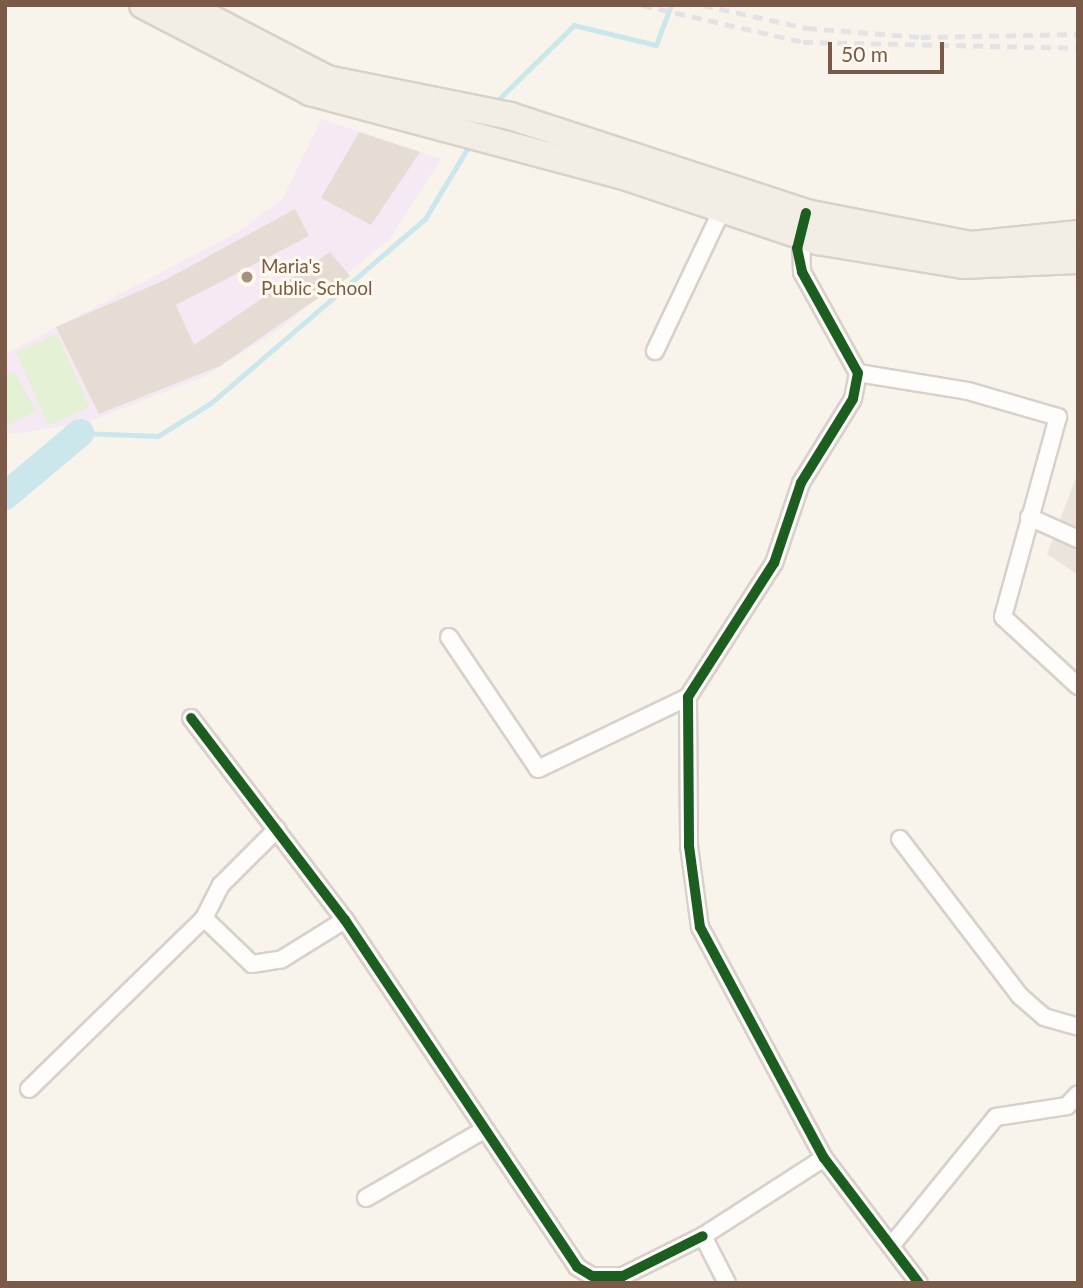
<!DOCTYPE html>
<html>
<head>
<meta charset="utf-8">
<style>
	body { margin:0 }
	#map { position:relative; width:1083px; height:1288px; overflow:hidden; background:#f8f4ec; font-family:Lato,sans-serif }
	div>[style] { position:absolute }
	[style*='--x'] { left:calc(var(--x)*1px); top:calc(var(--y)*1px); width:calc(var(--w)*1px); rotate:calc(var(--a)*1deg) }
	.industrial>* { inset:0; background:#ebe4dc }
	.education>* { inset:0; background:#f5eaf4 }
	.green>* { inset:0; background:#e4f1d5; transform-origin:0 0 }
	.stream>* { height:4.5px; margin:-2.25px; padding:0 2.25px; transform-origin:2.25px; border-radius:2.25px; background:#cbe7eb }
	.river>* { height:28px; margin:-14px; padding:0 14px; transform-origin:14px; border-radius:14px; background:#cbe7eb }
	.building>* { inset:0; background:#e5dcd3 }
	.roads { filter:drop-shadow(2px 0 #d8d1ca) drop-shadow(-2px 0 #d8d1ca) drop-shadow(0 2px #d8d1ca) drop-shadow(0 -2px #d8d1ca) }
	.minor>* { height:16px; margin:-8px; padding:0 8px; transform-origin:8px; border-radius:8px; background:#fefdfc }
	.primary>* { height:26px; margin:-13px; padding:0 13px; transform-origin:13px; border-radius:13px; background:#f3eee5 }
	.rail>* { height:4.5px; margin-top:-2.25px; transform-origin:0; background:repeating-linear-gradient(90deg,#e5e2e6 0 10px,transparent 0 17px) }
	.cycleway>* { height:10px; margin:-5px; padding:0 5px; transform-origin:5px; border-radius:5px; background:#1b5e20 }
	.dots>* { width:19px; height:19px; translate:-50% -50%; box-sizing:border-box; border:4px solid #fff9ee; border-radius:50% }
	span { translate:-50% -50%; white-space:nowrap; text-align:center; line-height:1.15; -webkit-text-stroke:6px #fff9ee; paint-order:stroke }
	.poi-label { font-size:19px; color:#7b5b47 }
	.left { translate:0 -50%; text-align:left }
	.frame { position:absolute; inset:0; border:7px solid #7b5b47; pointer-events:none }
	.scale { position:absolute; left:828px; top:42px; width:116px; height:32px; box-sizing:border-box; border:4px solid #7b5b47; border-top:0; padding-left:9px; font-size:21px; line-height:24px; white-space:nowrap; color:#7b5b47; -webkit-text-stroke:5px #fff9ee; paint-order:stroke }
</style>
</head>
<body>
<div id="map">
	<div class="industrial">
		<i style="clip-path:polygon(1078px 472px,1078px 575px,1047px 554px)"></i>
	</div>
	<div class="education">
		<i style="clip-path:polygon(321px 119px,441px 159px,390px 239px,281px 328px,204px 377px,85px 423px,5px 435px,5px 354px,238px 232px,283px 198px)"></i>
	</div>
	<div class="green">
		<i style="left:57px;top:334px;width:80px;height:45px;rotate:66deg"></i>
		<i style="clip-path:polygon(14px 371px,36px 411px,5px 427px,5px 376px)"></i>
	</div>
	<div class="stream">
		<i style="--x:494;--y:104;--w:112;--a:-44.6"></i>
		<i style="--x:574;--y:25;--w:84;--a:13.7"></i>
		<i style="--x:656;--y:45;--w:43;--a:-69.4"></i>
		<i style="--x:80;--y:433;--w:78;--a:2.2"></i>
		<i style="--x:158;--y:436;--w:62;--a:-31.9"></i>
		<i style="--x:211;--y:403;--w:282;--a:-40.7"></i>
		<i style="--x:425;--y:219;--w:87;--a:-59"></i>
	</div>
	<div class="river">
		<i style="--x:5;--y:496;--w:98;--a:-40"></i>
	</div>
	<div class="building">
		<i style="clip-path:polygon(359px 132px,420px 152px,371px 225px,321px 198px)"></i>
		<i style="clip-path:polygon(295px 209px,309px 236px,176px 305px,194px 345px,330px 252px,350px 276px,220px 366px,99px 414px,56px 327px,165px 280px)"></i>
	</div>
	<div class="roads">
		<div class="minor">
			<i style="--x:801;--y:229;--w:43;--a:88.7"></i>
			<i style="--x:802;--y:272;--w:115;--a:61"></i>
			<i style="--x:858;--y:373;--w:26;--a:101"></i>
			<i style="--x:853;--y:399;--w:99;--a:121.8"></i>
			<i style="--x:801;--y:483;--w:84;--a:108.6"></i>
			<i style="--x:774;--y:563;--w:159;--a:122.7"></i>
			<i style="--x:688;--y:697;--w:149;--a:89.6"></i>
			<i style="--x:689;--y:846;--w:82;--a:82.3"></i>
			<i style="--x:700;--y:927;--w:262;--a:61.8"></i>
			<i style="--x:824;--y:1158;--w:157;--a:52.8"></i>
			<i style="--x:655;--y:351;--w:156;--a:-64.6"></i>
			<i style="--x:858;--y:373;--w:111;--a:9.3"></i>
			<i style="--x:968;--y:391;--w:94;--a:16.1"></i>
			<i style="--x:1058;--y:417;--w:207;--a:105.4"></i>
			<i style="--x:1003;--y:617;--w:102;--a:42.6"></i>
			<i style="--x:1029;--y:517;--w:54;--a:24.2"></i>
			<i style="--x:449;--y:637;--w:159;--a:56"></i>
			<i style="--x:538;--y:769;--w:166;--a:-25.6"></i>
			<i style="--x:191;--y:718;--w:254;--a:52.7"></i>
			<i style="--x:345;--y:920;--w:417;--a:56.2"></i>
			<i style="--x:577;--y:1267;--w:17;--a:31"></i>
			<i style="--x:592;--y:1276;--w:31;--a:0"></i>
			<i style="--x:623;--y:1276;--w:89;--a:-26.6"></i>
			<i style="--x:900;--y:839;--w:198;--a:52.6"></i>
			<i style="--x:1020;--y:996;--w:32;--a:41"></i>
			<i style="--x:1044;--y:1017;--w:35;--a:16"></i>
			<i style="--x:204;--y:918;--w:66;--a:43.8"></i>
			<i style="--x:252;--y:964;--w:30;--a:-9"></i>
			<i style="--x:282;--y:959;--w:74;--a:-31.8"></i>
			<i style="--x:29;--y:1089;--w:245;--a:-44.3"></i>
			<i style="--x:204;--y:918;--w:37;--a:-63"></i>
			<i style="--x:221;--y:885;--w:79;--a:-45"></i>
			<i style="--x:366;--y:1198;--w:136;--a:-30"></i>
			<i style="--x:891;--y:1246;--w:166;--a:-50.9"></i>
			<i style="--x:996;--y:1117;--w:72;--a:-8.8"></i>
			<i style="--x:1067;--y:1106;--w:16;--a:-47"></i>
			<i style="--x:727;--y:1283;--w:53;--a:-117.1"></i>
			<i style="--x:703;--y:1236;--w:144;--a:-32.8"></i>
		</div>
		<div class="primary">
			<i style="--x:143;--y:5;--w:188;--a:27.5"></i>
			<i style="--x:310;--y:92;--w:325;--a:15"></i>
			<i style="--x:624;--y:176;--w:204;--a:18.6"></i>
			<i style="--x:817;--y:241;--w:148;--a:9.3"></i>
			<i style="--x:963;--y:265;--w:115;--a:-2.5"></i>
			<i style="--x:185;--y:5;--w:160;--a:27.5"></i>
			<i style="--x:327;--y:79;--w:187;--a:11.4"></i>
			<i style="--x:510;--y:116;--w:311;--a:18.1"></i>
			<i style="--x:806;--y:213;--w:168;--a:11"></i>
			<i style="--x:971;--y:245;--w:108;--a:-5.9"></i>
		</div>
	</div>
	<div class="rail">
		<i style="--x:642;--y:5;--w:165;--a:12.9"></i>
		<i style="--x:803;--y:42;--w:275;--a:1.2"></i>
		<i style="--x:703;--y:5;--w:107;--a:12.5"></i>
		<i style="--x:807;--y:28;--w:114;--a:4.5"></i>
		<i style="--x:921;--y:37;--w:157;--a:-1.1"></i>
	</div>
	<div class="cycleway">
		<i style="--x:806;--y:213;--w:36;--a:104"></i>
		<i style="--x:797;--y:248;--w:25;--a:78"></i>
		<i style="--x:802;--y:272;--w:115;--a:61"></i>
		<i style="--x:858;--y:373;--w:26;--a:101"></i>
		<i style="--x:853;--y:399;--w:99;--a:121.8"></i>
		<i style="--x:801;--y:483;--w:84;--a:108.6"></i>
		<i style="--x:774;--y:563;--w:159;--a:122.7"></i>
		<i style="--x:688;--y:697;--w:149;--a:89.6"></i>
		<i style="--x:689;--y:846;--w:82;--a:82.3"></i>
		<i style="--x:700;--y:927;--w:262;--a:61.8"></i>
		<i style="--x:824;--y:1158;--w:157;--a:52.8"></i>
		<i style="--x:191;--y:718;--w:254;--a:52.7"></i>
		<i style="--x:345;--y:920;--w:417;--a:56.2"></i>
		<i style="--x:577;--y:1267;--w:17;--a:31"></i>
		<i style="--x:592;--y:1276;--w:31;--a:0"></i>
		<i style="--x:623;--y:1276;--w:89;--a:-26.6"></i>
	</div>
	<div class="dots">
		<i style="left:247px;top:277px;background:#a79181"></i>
	</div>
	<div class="poi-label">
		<span class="left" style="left:261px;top:277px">Maria's<br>Public School</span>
	</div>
	<div class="frame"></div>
	<div class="scale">50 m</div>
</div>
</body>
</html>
